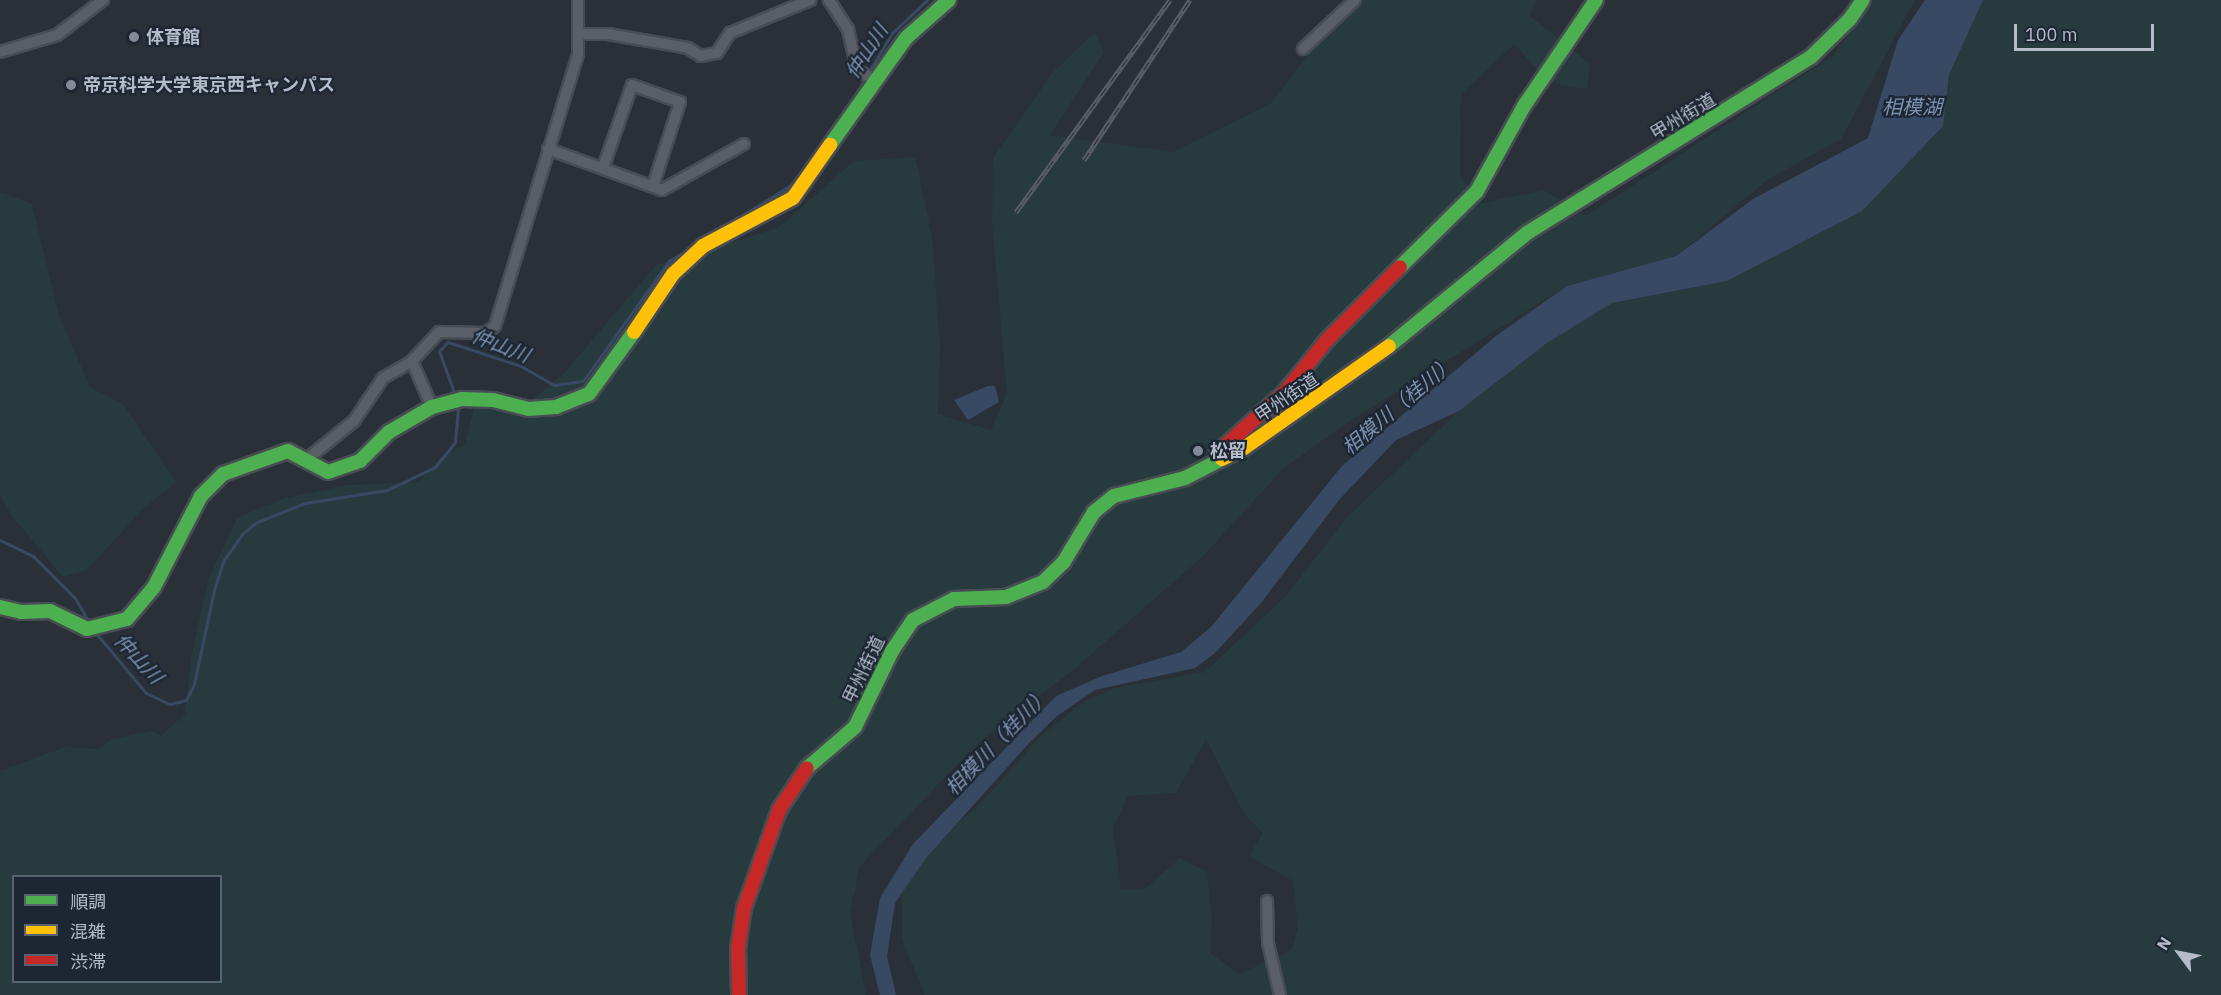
<!DOCTYPE html>
<html>
<head>
<meta charset="utf-8">
<style>
	body { margin:0 }
	#map { position:relative; width:2221px; height:995px; overflow:hidden; background:#2a3038; font-family:"IBM Plex Sans","Noto Sans JP",sans-serif }
	div>[style] { position:absolute }
	[style*='--x'] { left:calc(var(--x)*1px); top:calc(var(--y)*1px); width:calc(var(--w)*1px); rotate:calc(var(--a)*1deg) }
	.green>* { inset:0; background:#273a3e }
	.water>* { inset:0; background:#384963 }
	.stream>* { height:3px; margin:-1.5px; padding:0 1.5px; transform-origin:1.5px; border-radius:1.5px; background:#384963 }
	.roads { filter:drop-shadow(2px 0 #484c53) drop-shadow(-2px 0 #484c53) drop-shadow(0 2px #484c53) drop-shadow(0 -2px #484c53) }
	.street>* { height:10px; margin:-5px; padding:0 5px; transform-origin:5px; border-radius:5px; background:#5a5e66 }
	.fast>* { height:14px; margin:-7px; padding:0 7px; transform-origin:7px; border-radius:7px; background:#4caf50 }
	.slow>* { height:14px; margin:-7px; padding:0 7px; transform-origin:7px; border-radius:7px; background:#ffc107 }
	.jam>* { height:14px; margin:-7px; padding:0 7px; transform-origin:7px; border-radius:7px; background:#c62828 }
	.rail>* { height:5px; margin-top:-2.5px; transform-origin:0; background:repeating-linear-gradient(90deg,#1d2633 0 9px,#595d64 0 18px); box-sizing:border-box; border-block:2px solid #595d64 }
	.dots>* { width:16px; height:16px; translate:-50% -50%; box-sizing:border-box; border:3px solid #1d2633; border-radius:50% }
	span { translate:-50% -50%; white-space:nowrap; text-align:center; line-height:1.15; -webkit-text-stroke:4.5px #1d2633; paint-order:stroke }
	.poi-label { font-size:18px; color:#b4bcc9; font-weight:700 }
	.left { translate:0 -50%; text-align:left }
	.street-label { font-size:18px; color:#b4bcc9 }
	.water-label { font-size:20px; color:#7c92b1; font-style:italic }
	.legend { position:absolute; left:12px; top:875px; width:210px; height:108px; box-sizing:border-box; background:#1d2633; border:2px solid #59626f; margin:0; padding:8px 10px; list-style:none; font-size:18px; color:#b4bcc9 }
	.legend li { display:flex; align-items:center; gap:12px; height:30px }
	.legend b { width:30px; border:2px solid #59626f }
	.north { position:absolute; left:2149px; top:923px; width:60px; height:60px; -webkit-text-stroke:4px #1d2633; paint-order:stroke; rotate:302deg; font-size:16px; font-weight:700; line-height:24px; text-align:center; color:#b4bcc9 }
	.north::after { content:''; display:block; margin:auto; width:21px; height:27px; background:#b4bcc9; clip-path:polygon(50% 0,100% 100%,50% 72%,0 100%) }
	.scale { position:absolute; left:2014px; top:24px; width:140px; height:27px; box-sizing:border-box; border:3px solid #b4bcc9; border-top:0; padding-left:8px; font-size:18px; line-height:21px; white-space:nowrap; color:#b4bcc9; -webkit-text-stroke:4px #1d2633; paint-order:stroke }
</style>
</head>
<body>
<div id="map">
	<div class="green">
		<i style="clip-path:polygon(evenodd,1350px 0,1536px 0,1530px 16px,1590px 64px,1587px 89px,1549px 83px,1514px 44px,1461px 95px,1460px 176px,1483px 203px,1544px 190px,1586px 216px,1834px 55px,1873px 0,1915px 0,1841px 139px,1767px 180px,1676px 256px,1567px 286px,1345px 424px,1283px 469px,1202px 557px,1078px 666px,978px 743px,860px 866px,850px 913px,866px 995px,0 995px,0 771px,65px 747px,98px 749px,112px 739px,153px 731px,161px 736px,185px 714px,191px 658px,208px 581px,237px 518px,285px 498px,348px 485px,418px 482px,440px 458px,465px 444px,475px 405px,533px 399px,565px 372px,656px 265px,778px 228px,854px 161px,915px 157px,932px 237px,940px 349px,938px 414px,991px 430px,1007px 393px,992px 221px,993px 158px,1053px 72px,1095px 32px,1104px 52px,1050px 135px,1173px 152px,1270px 104px,1350px 0,14px 876px,220px 876px,220px 982px,14px 982px,14px 876px)"></i>
		<i style="clip-path:polygon(evenodd,1983px 0,2221px 0,2221px 995px,925px 995px,902px 940px,902px 893px,922px 854px,980px 804px,1043px 734px,1085px 701px,1115px 688px,1205px 672px,1287px 595px,1346px 518px,1459px 411px,1547px 343px,1612px 303px,1727px 281px,1943px 126px,1949px 75px,1983px 0,1206px 739px,1245px 815px,1263px 833px,1249px 856px,1293px 881px,1298px 929px,1291px 950px,1239px 974px,1210px 953px,1212px 919px,1207px 872px,1180px 858px,1146px 888px,1121px 890px,1113px 828px,1128px 796px,1176px 793px,1206px 739px)"></i>
		<i style="clip-path:polygon(0 192px,32px 204px,59px 315px,90px 387px,123px 404px,176px 482px,142px 510px,87px 570px,63px 577px,12px 516px,0 495px)"></i>
	</div>
	<div class="water">
		<i style="clip-path:polygon(1925px 0,1983px 0,1949px 75px,1943px 126px,1862px 211px,1727px 281px,1612px 303px,1547px 343px,1459px 411px,1396px 440px,1339px 500px,1261px 603px,1215px 653px,1195px 668px,1095px 690px,1057px 716px,1029px 743px,926px 858px,895px 903px,887px 956px,896px 995px,880px 995px,870px 955px,880px 898px,913px 844px,1056px 696px,1102px 676px,1181px 652px,1211px 627px,1342px 466px,1496px 336px,1567px 286px,1676px 256px,1753px 199px,1868px 138px,1898px 40px)"></i>
		<i style="clip-path:polygon(988px 386px,995px 386px,999px 402px,968px 420px,954px 400px)"></i>
	</div>
	<div class="stream">
		<i style="--x:840;--y:120;--w:101;--a:-59.1"></i>
		<i style="--x:892;--y:33;--w:48;--a:-43.3"></i>
		<i style="--x:455;--y:395;--w:47;--a:-110"></i>
		<i style="--x:439;--y:351;--w:13;--a:-45"></i>
		<i style="--x:448;--y:342;--w:77;--a:18.2"></i>
		<i style="--x:521;--y:366;--w:38;--a:30"></i>
		<i style="--x:554;--y:385;--w:29;--a:-8"></i>
		<i style="--x:583;--y:381;--w:148;--a:-54.4"></i>
		<i style="--x:669;--y:261;--w:151;--a:-32"></i>
		<i style="--x:0;--y:540;--w:37;--a:26"></i>
		<i style="--x:33;--y:556;--w:59;--a:45"></i>
		<i style="--x:75;--y:598;--w:30;--a:60"></i>
		<i style="--x:95;--y:632;--w:80;--a:50.1"></i>
		<i style="--x:146;--y:693;--w:26;--a:25"></i>
		<i style="--x:170;--y:704;--w:16;--a:-14"></i>
		<i style="--x:186;--y:700;--w:18;--a:-63"></i>
		<i style="--x:194;--y:684;--w:96;--a:-78"></i>
		<i style="--x:214;--y:590;--w:32;--a:-72"></i>
		<i style="--x:224;--y:560;--w:32;--a:-55"></i>
		<i style="--x:242;--y:534;--w:19;--a:-39"></i>
		<i style="--x:257;--y:522;--w:52;--a:-21.6"></i>
		<i style="--x:305;--y:503;--w:83;--a:-9"></i>
		<i style="--x:387;--y:490;--w:53;--a:-25.6"></i>
		<i style="--x:435;--y:467;--w:32;--a:-51"></i>
		<i style="--x:455;--y:442;--w:38;--a:-85"></i>
	</div>
	<div class="roads">
		<div class="street">
			<i style="--x:829;--y:0;--w:35;--a:57"></i>
			<i style="--x:848;--y:29;--w:42;--a:77.6"></i>
			<i style="--x:857;--y:70;--w:23;--a:29"></i>
			<i style="--x:580;--y:34;--w:28;--a:0"></i>
			<i style="--x:608;--y:34;--w:81;--a:9.9"></i>
			<i style="--x:688;--y:48;--w:15;--a:32"></i>
			<i style="--x:701;--y:56;--w:16;--a:-11"></i>
			<i style="--x:717;--y:53;--w:24;--a:-57"></i>
			<i style="--x:730;--y:33;--w:87;--a:-22.4"></i>
			<i style="--x:1303;--y:49;--w:71;--a:-43.3"></i>
			<i style="--x:0;--y:52;--w:59;--a:-16.6"></i>
			<i style="--x:57;--y:35;--w:58;--a:-37.3"></i>
			<i style="--x:548;--y:149;--w:121;--a:19.8"></i>
			<i style="--x:662;--y:190;--w:94;--a:-29.3"></i>
			<i style="--x:603;--y:168;--w:88;--a:-70.7"></i>
			<i style="--x:632;--y:85;--w:51;--a:19.5"></i>
			<i style="--x:680;--y:102;--w:88;--a:107.8"></i>
			<i style="--x:412;--y:361;--w:50;--a:66.5"></i>
			<i style="--x:307;--y:459;--w:60;--a:-39"></i>
			<i style="--x:354;--y:421;--w:52;--a:-56"></i>
			<i style="--x:383;--y:378;--w:34;--a:-30"></i>
			<i style="--x:412;--y:361;--w:40;--a:-47"></i>
			<i style="--x:439;--y:332;--w:47;--a:1.2"></i>
			<i style="--x:486;--y:333;--w:11;--a:-38"></i>
			<i style="--x:495;--y:326;--w:284;--a:-73"></i>
			<i style="--x:578;--y:54;--w:54;--a:-90"></i>
			<i style="--x:1267;--y:901;--w:42;--a:88.6"></i>
			<i style="--x:1268;--y:943;--w:53;--a:77"></i>
		</div>
		<div class="fast">
			<i style="--x:830;--y:145;--w:131;--a:-54.6"></i>
			<i style="--x:906;--y:38;--w:57;--a:-41.5"></i>
			<i style="--x:1400;--y:267;--w:108;--a:-44.6"></i>
			<i style="--x:1477;--y:191;--w:97;--a:-61.1"></i>
			<i style="--x:1524;--y:106;--w:128;--a:-55.8"></i>
			<i style="--x:1389;--y:346;--w:178;--a:-39.3"></i>
			<i style="--x:1527;--y:233;--w:334;--a:-31.8"></i>
			<i style="--x:1811;--y:57;--w:54;--a:-44.3"></i>
			<i style="--x:1850;--y:19;--w:23;--a:-56"></i>
			<i style="--x:0;--y:607;--w:22;--a:13"></i>
			<i style="--x:21;--y:612;--w:29;--a:-2"></i>
			<i style="--x:50;--y:611;--w:41;--a:25.9"></i>
			<i style="--x:87;--y:629;--w:41;--a:-14"></i>
			<i style="--x:127;--y:619;--w:42;--a:-49.8"></i>
			<i style="--x:154;--y:587;--w:102;--a:-62.7"></i>
			<i style="--x:201;--y:496;--w:31;--a:-45"></i>
			<i style="--x:223;--y:474;--w:69;--a:-19.5"></i>
			<i style="--x:288;--y:451;--w:45;--a:27.7"></i>
			<i style="--x:328;--y:472;--w:34;--a:-19"></i>
			<i style="--x:360;--y:461;--w:41;--a:-45"></i>
			<i style="--x:389;--y:432;--w:50;--a:-30.2"></i>
			<i style="--x:432;--y:407;--w:31;--a:-15"></i>
			<i style="--x:462;--y:399;--w:31;--a:2"></i>
			<i style="--x:493;--y:400;--w:36;--a:14"></i>
			<i style="--x:528;--y:409;--w:28;--a:-4"></i>
			<i style="--x:556;--y:407;--w:35;--a:-22"></i>
			<i style="--x:589;--y:394;--w:77;--a:-54"></i>
			<i style="--x:807;--y:768;--w:63;--a:-40.5"></i>
			<i style="--x:855;--y:727;--w:85;--a:-64"></i>
			<i style="--x:892;--y:651;--w:37;--a:-56"></i>
			<i style="--x:913;--y:620;--w:46;--a:-27.1"></i>
			<i style="--x:954;--y:599;--w:52;--a:-2.2"></i>
			<i style="--x:1006;--y:597;--w:40;--a:-22"></i>
			<i style="--x:1043;--y:582;--w:28;--a:-44"></i>
			<i style="--x:1063;--y:563;--w:60;--a:-58.7"></i>
			<i style="--x:1094;--y:512;--w:26;--a:-39"></i>
			<i style="--x:1114;--y:496;--w:73;--a:-14.2"></i>
			<i style="--x:1185;--y:478;--w:42;--a:-27.2"></i>
		</div>
		<div class="slow">
			<i style="--x:634;--y:332;--w:70;--a:-56.1"></i>
			<i style="--x:673;--y:274;--w:41;--a:-43"></i>
			<i style="--x:703;--y:246;--w:102;--a:-28.1"></i>
			<i style="--x:793;--y:198;--w:65;--a:-55.1"></i>
			<i style="--x:1222;--y:459;--w:25;--a:-27"></i>
			<i style="--x:1244;--y:448;--w:177;--a:-35.1"></i>
		</div>
		<div class="jam">
			<i style="--x:1217;--y:453;--w:91;--a:-41.9"></i>
			<i style="--x:1285;--y:392;--w:67;--a:-51.1"></i>
			<i style="--x:1327;--y:340;--w:103;--a:-45"></i>
			<i style="--x:739;--y:995;--w:47;--a:-91.2"></i>
			<i style="--x:738;--y:948;--w:40;--a:-81.5"></i>
			<i style="--x:744;--y:908;--w:104;--a:-70.3"></i>
			<i style="--x:779;--y:810;--w:50;--a:-56.3"></i>
		</div>
	</div>
	<div class="rail">
		<i style="--x:1084;--y:160;--w:192;--a:-56.5"></i>
		<i style="--x:1016;--y:212;--w:262;--a:-54"></i>
	</div>
	<div class="dots">
		<i style="left:134px;top:37px;background:#848b96"></i>
		<i style="left:71px;top:85px;background:#848b96"></i>
		<i style="left:1198px;top:451px;background:#848b96"></i>
	</div>
	<div class="poi-label">
		<span class="left" style="left:146px;top:37px">体育館</span>
		<span class="left" style="left:83px;top:85px">帝京科学大学東京西キャンパス</span>
		<span class="left" style="left:1210px;top:451px">松留</span>
	</div>
	<div class="street-label">
		<span style="left:1683px;top:117px;rotate:-31deg">甲州街道</span>
		<span style="left:1287px;top:398px;rotate:-34deg">甲州街道</span>
		<span style="left:864px;top:670px;rotate:-64deg">甲州街道</span>
	</div>
	<div class="water-label">
		<span style="left:866px;top:51px;rotate:-57deg">仲山川</span>
		<span style="left:1912px;top:106px">相模湖</span>
		<span style="left:501px;top:345px;rotate:21deg">仲山川</span>
		<span style="left:1398px;top:405px;rotate:-40deg">相模川（桂川）</span>
		<span style="left:139px;top:658px;rotate:47deg">仲山川</span>
		<span style="left:997px;top:741px;rotate:-46deg">相模川（桂川）</span>
	</div>
	<ul class="legend">
	<li><b style="height:8px;background:#4caf50"></b>順調</li>
	<li><b style="height:8px;background:#ffc107"></b>混雑</li>
	<li><b style="height:8px;background:#c62828"></b>渋滞</li>
	</ul>
	<div class="north">N</div>
	<div class="scale">100 m</div>
</div>
</body>
</html>
